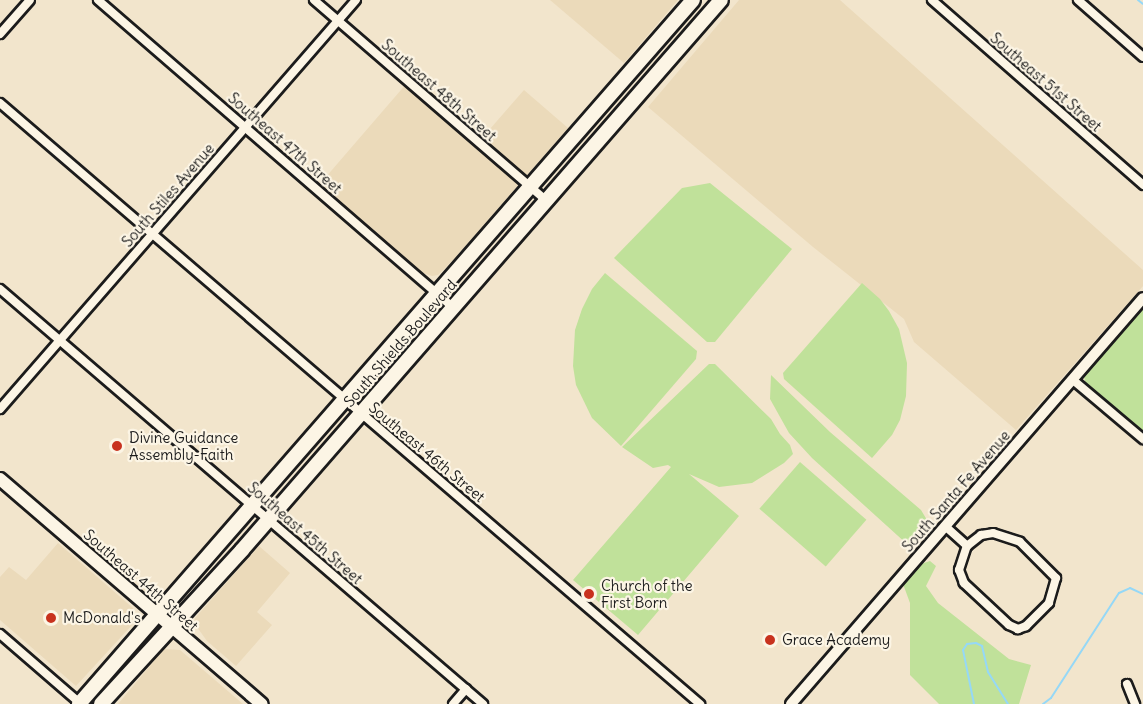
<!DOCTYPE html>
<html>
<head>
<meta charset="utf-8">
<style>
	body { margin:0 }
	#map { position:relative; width:1143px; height:704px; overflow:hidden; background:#f2e5cc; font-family:Delius,sans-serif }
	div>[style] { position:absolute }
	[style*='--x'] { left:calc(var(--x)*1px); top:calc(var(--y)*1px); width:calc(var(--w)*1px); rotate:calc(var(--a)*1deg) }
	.built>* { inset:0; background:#ebdaba }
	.green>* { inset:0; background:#c0e19a; transform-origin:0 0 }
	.stream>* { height:2px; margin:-1px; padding:0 1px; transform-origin:1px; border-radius:1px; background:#95d8f7 }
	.roads { filter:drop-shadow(2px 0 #1c1c1c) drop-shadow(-2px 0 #1c1c1c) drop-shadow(0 2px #1c1c1c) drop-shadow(0 -2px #1c1c1c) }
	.minor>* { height:8px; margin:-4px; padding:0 4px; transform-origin:4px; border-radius:4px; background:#fcf5e5 }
	.tertiary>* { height:10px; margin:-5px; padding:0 5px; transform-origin:5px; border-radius:5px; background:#fcf5e5 }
	.secondary>* { height:12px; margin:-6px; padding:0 6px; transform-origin:6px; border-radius:6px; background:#fcf5e5 }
	.primary>* { height:14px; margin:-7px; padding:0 7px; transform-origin:7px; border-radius:7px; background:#fcf5e5 }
	.dots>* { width:16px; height:16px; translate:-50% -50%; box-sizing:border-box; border:3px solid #fcf5e5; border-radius:50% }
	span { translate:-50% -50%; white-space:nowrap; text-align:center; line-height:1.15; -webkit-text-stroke:4.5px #fcf5e5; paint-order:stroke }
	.street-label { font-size:15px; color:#1c1c1c }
	.poi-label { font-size:15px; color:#1c1c1c }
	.left { translate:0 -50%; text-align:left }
</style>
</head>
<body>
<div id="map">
	<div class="built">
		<i style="clip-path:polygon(550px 0,678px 0,624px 63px)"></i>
		<i style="clip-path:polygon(739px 0,840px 0,1143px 270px,1143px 286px,1016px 430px,914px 342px,904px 319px,813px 247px,648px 107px)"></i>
		<i style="clip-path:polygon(413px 76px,483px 137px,524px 90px,568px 128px,452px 261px,438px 275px,432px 276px,423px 273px,319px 185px)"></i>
		<i style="clip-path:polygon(58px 543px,133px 608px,132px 625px,76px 686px,0 620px,0 577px,9px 567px,26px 580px)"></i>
		<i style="clip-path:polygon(259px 546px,290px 573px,257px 612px,272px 625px,236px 666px,207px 641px,194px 623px,195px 618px)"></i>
		<i style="clip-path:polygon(164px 649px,180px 650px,243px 704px,118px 704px)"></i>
	</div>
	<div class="green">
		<i style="clip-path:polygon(710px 183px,792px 249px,715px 342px,707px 342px,614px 258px,682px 188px)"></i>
		<i style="clip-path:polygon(605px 273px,697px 351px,696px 359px,621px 446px,592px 418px,576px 385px,573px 366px,575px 330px,582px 309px,592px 289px)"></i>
		<i style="clip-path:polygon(862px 283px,880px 299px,889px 311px,899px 329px,907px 363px,906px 396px,900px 420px,892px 435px,872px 458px,784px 379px,783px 373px)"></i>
		<i style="clip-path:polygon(1143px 308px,1143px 434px,1086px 385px,1084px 377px)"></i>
		<i style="clip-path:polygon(709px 364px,715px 364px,771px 419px,780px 434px,790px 445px,793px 454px,784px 463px,752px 483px,719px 487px,689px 474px,739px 516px,638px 635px,573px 580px,671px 467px,668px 465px,653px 468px,622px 447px)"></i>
		<i style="clip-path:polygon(771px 375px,830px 432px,921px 510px,927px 520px,925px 535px,917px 544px,908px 545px,812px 458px,789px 433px,770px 399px)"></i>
		<i style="left:800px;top:462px;width:88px;height:62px;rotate:41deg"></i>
		<i style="clip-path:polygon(930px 561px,936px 566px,926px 586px,938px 603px,1009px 659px,1031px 665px,1019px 704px,939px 704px,910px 675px,910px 603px,903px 584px,918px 565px)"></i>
	</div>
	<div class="stream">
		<i style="--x:1138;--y:0;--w:6;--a:39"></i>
		<i style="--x:974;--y:704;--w:55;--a:-101.5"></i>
		<i style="--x:963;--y:650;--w:7;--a:-56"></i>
		<i style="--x:967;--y:644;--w:9;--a:-6"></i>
		<i style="--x:976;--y:643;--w:7;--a:27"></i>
		<i style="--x:982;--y:646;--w:27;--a:77"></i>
		<i style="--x:988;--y:672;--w:38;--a:58"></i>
		<i style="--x:1043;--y:704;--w:10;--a:-37"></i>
		<i style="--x:1051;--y:698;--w:125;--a:-57.1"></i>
		<i style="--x:1119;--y:593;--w:12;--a:-24"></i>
		<i style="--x:1130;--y:588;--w:14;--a:25"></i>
	</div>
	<div class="roads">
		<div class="minor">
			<i style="--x:98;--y:0;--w:469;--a:40.9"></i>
			<i style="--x:314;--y:0;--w:306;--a:40.8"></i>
			<i style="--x:932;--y:0;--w:281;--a:41.2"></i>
			<i style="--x:1078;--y:0;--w:86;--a:41.2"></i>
			<i style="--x:0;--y:34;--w:45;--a:-48.6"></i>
			<i style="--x:0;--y:103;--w:923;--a:40.65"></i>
			<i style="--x:0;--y:289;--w:637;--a:40.67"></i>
			<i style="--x:1073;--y:380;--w:92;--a:40.1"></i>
			<i style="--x:0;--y:409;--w:542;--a:-48.96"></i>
			<i style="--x:945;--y:526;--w:30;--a:42"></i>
			<i style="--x:993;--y:533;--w:28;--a:18"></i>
			<i style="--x:1020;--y:542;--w:51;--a:45"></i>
			<i style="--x:1056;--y:578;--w:26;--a:106"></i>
			<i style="--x:1049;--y:603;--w:33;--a:135"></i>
			<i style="--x:1026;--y:626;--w:9;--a:159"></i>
			<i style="--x:1018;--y:629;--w:10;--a:-156"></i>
			<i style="--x:1009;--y:625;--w:62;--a:-137"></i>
			<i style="--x:964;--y:583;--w:14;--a:-111"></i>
			<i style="--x:959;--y:570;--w:25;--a:-72"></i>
			<i style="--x:967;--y:546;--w:18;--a:-38"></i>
			<i style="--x:981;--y:535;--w:12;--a:-9"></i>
			<i style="--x:0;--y:634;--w:107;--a:40.8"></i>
			<i style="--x:1127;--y:684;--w:22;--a:68"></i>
			<i style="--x:453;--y:704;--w:20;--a:-49"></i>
		</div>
		<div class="tertiary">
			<i style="--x:791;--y:704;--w:537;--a:-49.07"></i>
		</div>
		<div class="secondary">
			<i style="--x:0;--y:479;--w:345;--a:40.7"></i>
		</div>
		<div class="primary">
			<i style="--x:79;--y:704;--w:934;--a:-48.91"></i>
			<i style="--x:101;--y:704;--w:209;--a:-47.5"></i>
			<i style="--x:242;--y:550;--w:729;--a:-48.95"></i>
		</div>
	</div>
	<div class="dots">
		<i style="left:117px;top:446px;background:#c8321e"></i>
		<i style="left:589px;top:594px;background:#c8321e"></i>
		<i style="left:51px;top:618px;background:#c8321e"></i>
		<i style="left:770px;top:640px;background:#c8321e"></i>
	</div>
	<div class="street-label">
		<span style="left:1046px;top:82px;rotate:41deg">Southeast 51st Street</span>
		<span style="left:439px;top:90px;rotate:41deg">Southeast 48th Street</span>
		<span style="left:285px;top:143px;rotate:41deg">Southeast 47th Street</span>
		<span style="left:168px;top:195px;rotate:-49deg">South Stiles Avenue</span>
		<span style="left:400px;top:343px;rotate:-49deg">South Shields Boulevard</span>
		<span style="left:427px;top:452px;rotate:40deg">Southeast 46th Street</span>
		<span style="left:956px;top:491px;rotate:-49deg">South Santa Fe Avenue</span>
		<span style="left:305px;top:533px;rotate:41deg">Southeast 45th Street</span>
		<span style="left:141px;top:580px;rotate:41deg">Southeast 44th Street</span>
	</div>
	<div class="poi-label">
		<span class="left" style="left:129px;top:446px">Divine Guidance<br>Assembly-Faith</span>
		<span class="left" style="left:601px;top:594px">Church of the<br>First Born</span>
		<span class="left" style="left:63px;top:618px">McDonald's</span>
		<span class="left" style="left:782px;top:640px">Grace Academy</span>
	</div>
</div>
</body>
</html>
